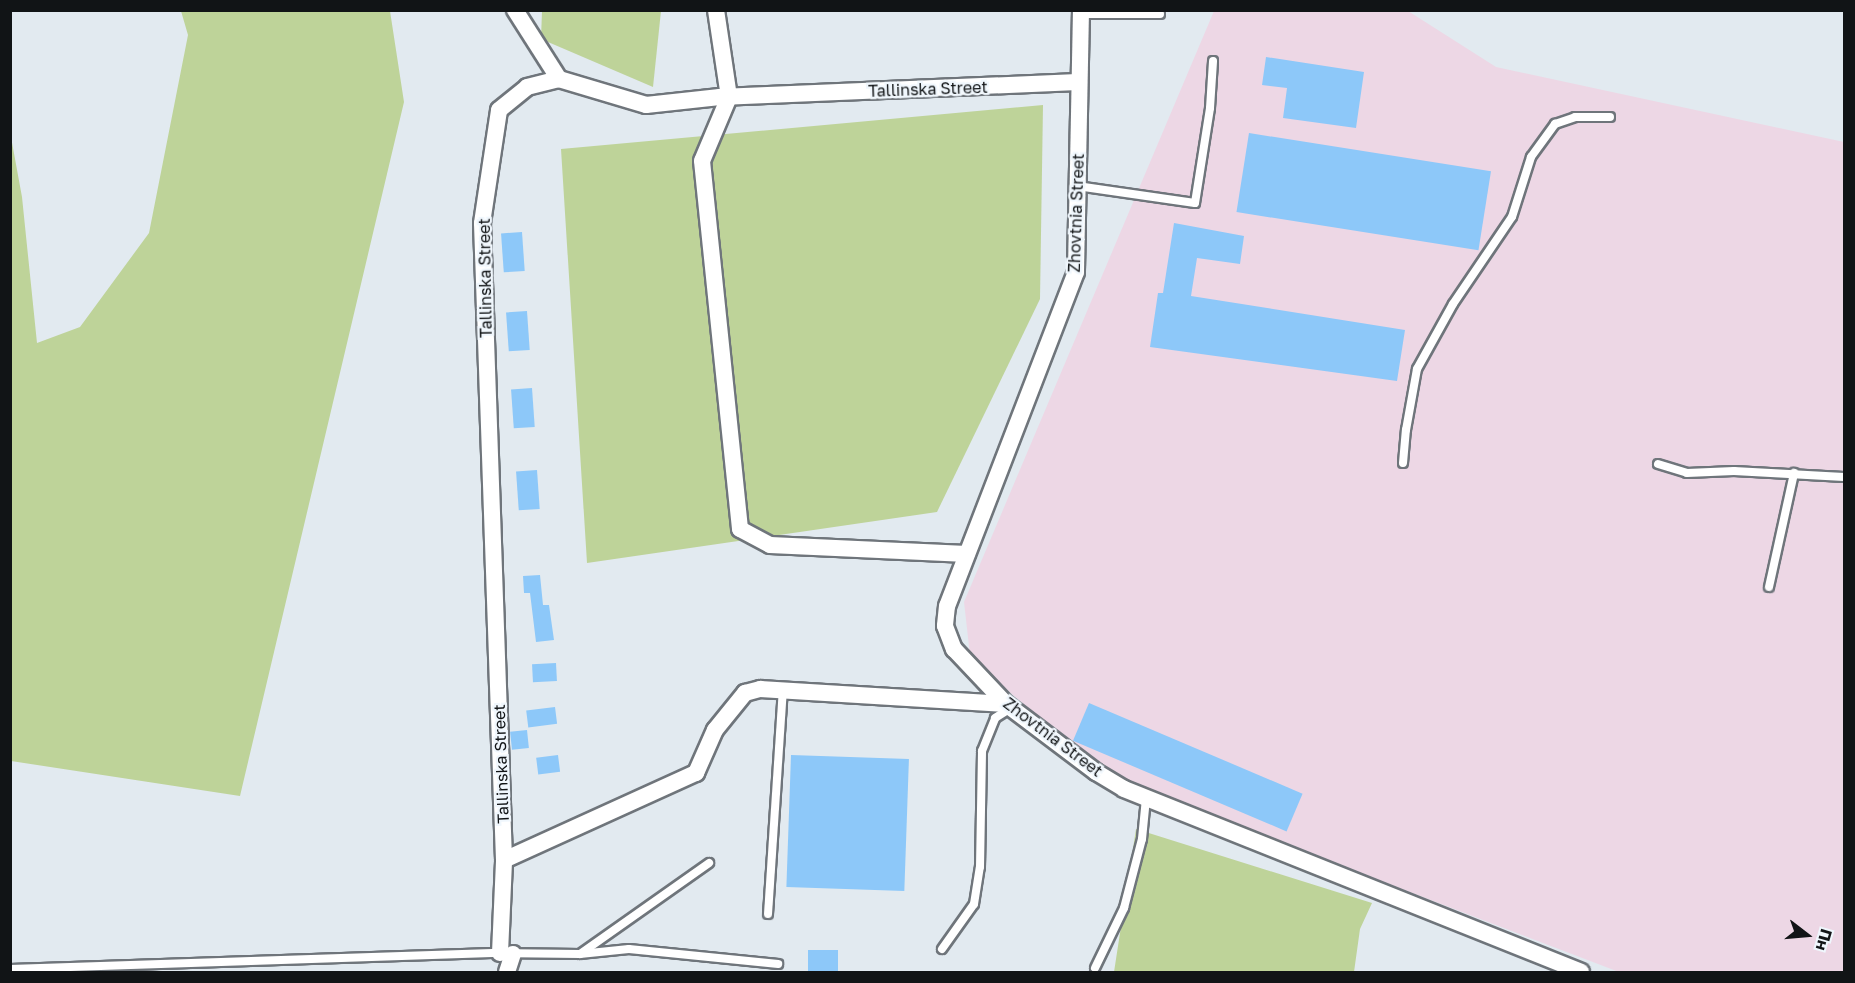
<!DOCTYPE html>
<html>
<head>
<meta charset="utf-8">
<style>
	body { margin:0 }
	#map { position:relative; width:1855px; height:983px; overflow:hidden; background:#e2eaf0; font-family:"Golos Text",sans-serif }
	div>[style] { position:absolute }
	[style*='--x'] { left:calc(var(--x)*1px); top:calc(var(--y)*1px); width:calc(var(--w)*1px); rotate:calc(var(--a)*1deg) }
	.industrial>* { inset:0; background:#edd7e5 }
	.green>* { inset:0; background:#bed399 }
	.building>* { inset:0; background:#8dc8f9; transform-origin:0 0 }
	.roads { filter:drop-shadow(2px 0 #6f757b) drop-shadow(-2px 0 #6f757b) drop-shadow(0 2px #6f757b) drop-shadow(0 -2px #6f757b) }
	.lane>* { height:8px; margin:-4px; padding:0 4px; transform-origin:4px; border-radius:4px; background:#fff }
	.street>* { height:16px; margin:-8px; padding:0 8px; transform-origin:8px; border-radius:8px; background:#fff }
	span { translate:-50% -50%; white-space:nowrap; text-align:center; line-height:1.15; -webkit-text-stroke:4.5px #f0f7fd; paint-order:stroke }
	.street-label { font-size:16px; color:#111416 }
	.frame { position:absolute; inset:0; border:12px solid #111416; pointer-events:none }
	.north { position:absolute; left:1777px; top:905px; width:60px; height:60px; -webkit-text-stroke:4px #f0f7fd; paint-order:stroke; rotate:106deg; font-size:16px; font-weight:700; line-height:24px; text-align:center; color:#111416 }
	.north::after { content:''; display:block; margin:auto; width:21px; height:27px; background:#111416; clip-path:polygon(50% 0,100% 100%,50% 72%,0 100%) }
</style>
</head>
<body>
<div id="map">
	<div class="industrial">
		<i style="clip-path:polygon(1214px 11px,1408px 11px,1496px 67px,1844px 142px,1844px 972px,1619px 972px,1143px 790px,1071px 749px,970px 655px,964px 602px)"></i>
	</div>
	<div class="green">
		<i style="clip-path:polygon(181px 11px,390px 11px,404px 102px,240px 796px,11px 761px,11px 137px,22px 197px,37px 343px,80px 327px,149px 233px,188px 35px)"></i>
		<i style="clip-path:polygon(542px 11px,661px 11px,653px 87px,541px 39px)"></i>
		<i style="clip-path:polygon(1043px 105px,1040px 299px,937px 512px,587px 563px,561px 149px)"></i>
		<i style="clip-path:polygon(1136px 829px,1372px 903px,1360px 929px,1354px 972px,1114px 972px)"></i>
	</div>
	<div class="building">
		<i style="clip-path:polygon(1266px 57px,1364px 72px,1356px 128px,1283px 118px,1287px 88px,1262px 85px)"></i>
		<i style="left:1249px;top:133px;width:245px;height:80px;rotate:9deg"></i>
		<i style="clip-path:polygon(1174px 223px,1244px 236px,1240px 264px,1197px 258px,1191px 296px,1405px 330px,1397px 381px,1150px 347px,1158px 293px,1163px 293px)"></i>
		<i style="left:522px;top:232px;width:39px;height:21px;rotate:86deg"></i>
		<i style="left:527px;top:311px;width:39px;height:21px;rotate:86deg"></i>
		<i style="left:532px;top:388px;width:39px;height:21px;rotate:86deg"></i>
		<i style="left:537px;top:470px;width:39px;height:21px;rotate:86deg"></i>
		<i style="clip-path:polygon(540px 575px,543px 605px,549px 605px,554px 640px,536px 642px,530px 593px,524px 593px,523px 576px)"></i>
		<i style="left:556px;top:663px;width:18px;height:24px;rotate:87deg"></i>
		<i style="left:1089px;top:703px;width:232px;height:41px;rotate:23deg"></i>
		<i style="left:555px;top:707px;width:17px;height:29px;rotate:83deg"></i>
		<i style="left:527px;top:730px;width:18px;height:17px;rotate:84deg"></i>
		<i style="left:558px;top:755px;width:17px;height:22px;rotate:83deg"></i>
		<i style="left:791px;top:755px;width:118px;height:132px;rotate:2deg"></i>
		<i style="left:808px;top:950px;width:30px;height:22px"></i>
	</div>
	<div class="roads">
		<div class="lane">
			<i style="--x:1082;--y:14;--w:78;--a:0"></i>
			<i style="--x:1077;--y:186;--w:119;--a:8.2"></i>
			<i style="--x:1195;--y:203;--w:96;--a:-81"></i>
			<i style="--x:1210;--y:108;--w:47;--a:-86.3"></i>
			<i style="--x:1403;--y:463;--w:33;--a:-85"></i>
			<i style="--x:1406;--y:430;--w:62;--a:-79.8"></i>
			<i style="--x:1417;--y:369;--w:74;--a:-61"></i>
			<i style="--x:1453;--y:304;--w:105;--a:-55.9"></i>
			<i style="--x:1512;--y:217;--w:63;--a:-72.4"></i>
			<i style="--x:1531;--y:157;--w:41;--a:-54"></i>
			<i style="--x:1555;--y:124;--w:21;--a:-19"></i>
			<i style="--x:1575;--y:117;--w:35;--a:0"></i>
			<i style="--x:1658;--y:464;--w:30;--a:17"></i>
			<i style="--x:1687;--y:473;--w:47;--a:-2.4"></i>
			<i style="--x:1734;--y:471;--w:110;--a:3.1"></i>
			<i style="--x:1769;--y:587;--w:117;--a:-77.6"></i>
			<i style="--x:768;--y:914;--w:224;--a:-86.2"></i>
			<i style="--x:942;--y:949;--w:55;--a:-54.6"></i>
			<i style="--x:974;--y:904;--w:37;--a:-81"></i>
			<i style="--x:980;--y:867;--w:116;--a:-89"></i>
			<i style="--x:982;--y:751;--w:35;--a:-68"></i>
			<i style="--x:995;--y:718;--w:19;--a:-32"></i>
			<i style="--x:580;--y:954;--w:49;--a:-5.8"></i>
			<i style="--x:629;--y:949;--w:150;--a:5.7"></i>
			<i style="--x:1095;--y:968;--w:67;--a:-64.2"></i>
			<i style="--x:1124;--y:908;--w:71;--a:-75.4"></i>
			<i style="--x:1142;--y:839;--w:41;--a:-84.4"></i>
			<i style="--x:10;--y:969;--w:490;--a:-1.9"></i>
			<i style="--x:500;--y:953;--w:80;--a:0.7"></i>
			<i style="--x:580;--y:954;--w:158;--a:-35.2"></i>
		</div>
		<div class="street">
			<i style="--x:515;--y:10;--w:82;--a:57.5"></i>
			<i style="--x:716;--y:10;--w:88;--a:81.5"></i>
			<i style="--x:729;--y:97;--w:69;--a:112.9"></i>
			<i style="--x:702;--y:161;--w:370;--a:84.1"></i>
			<i style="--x:740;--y:529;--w:34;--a:28"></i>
			<i style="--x:770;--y:545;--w:197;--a:2.6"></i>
			<i style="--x:1081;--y:10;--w:262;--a:91.1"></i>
			<i style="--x:1076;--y:272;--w:358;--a:111.1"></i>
			<i style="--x:947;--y:606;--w:20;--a:96"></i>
			<i style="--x:945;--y:626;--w:25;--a:69"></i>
			<i style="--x:954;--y:649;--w:76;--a:46.6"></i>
			<i style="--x:1006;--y:704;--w:113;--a:37.1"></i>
			<i style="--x:1096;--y:772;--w:33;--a:31"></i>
			<i style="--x:1124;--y:789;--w:492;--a:21.8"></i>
			<i style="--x:504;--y:860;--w:211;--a:-24.4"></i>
			<i style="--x:696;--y:773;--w:47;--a:-66.2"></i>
			<i style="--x:715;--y:730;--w:48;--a:-51"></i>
			<i style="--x:745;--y:693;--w:16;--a:-15"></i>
			<i style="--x:760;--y:689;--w:246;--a:3.5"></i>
			<i style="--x:500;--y:953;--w:93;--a:-87.5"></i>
			<i style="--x:504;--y:860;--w:637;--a:-91.98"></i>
			<i style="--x:482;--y:223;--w:114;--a:-81.4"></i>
			<i style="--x:499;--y:110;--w:36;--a:-39"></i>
			<i style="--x:527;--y:87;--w:33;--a:-14"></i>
			<i style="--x:559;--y:79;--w:91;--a:16.6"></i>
			<i style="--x:646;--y:105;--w:74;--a:-6.2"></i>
			<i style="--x:720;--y:97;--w:358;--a:-2.4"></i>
			<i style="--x:507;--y:972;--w:19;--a:-72"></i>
		</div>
	</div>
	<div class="street-label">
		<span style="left:928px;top:89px;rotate:-2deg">Tallinska Street</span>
		<span style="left:1076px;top:213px;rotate:-88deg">Zhovtnia Street</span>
		<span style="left:485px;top:278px;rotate:-91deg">Tallinska Street</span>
		<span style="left:1053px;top:737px;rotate:37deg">Zhovtnia Street</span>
		<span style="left:501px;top:764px;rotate:-92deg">Tallinska Street</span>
	</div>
	<div class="frame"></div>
	<div class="north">Пн</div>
</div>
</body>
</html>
